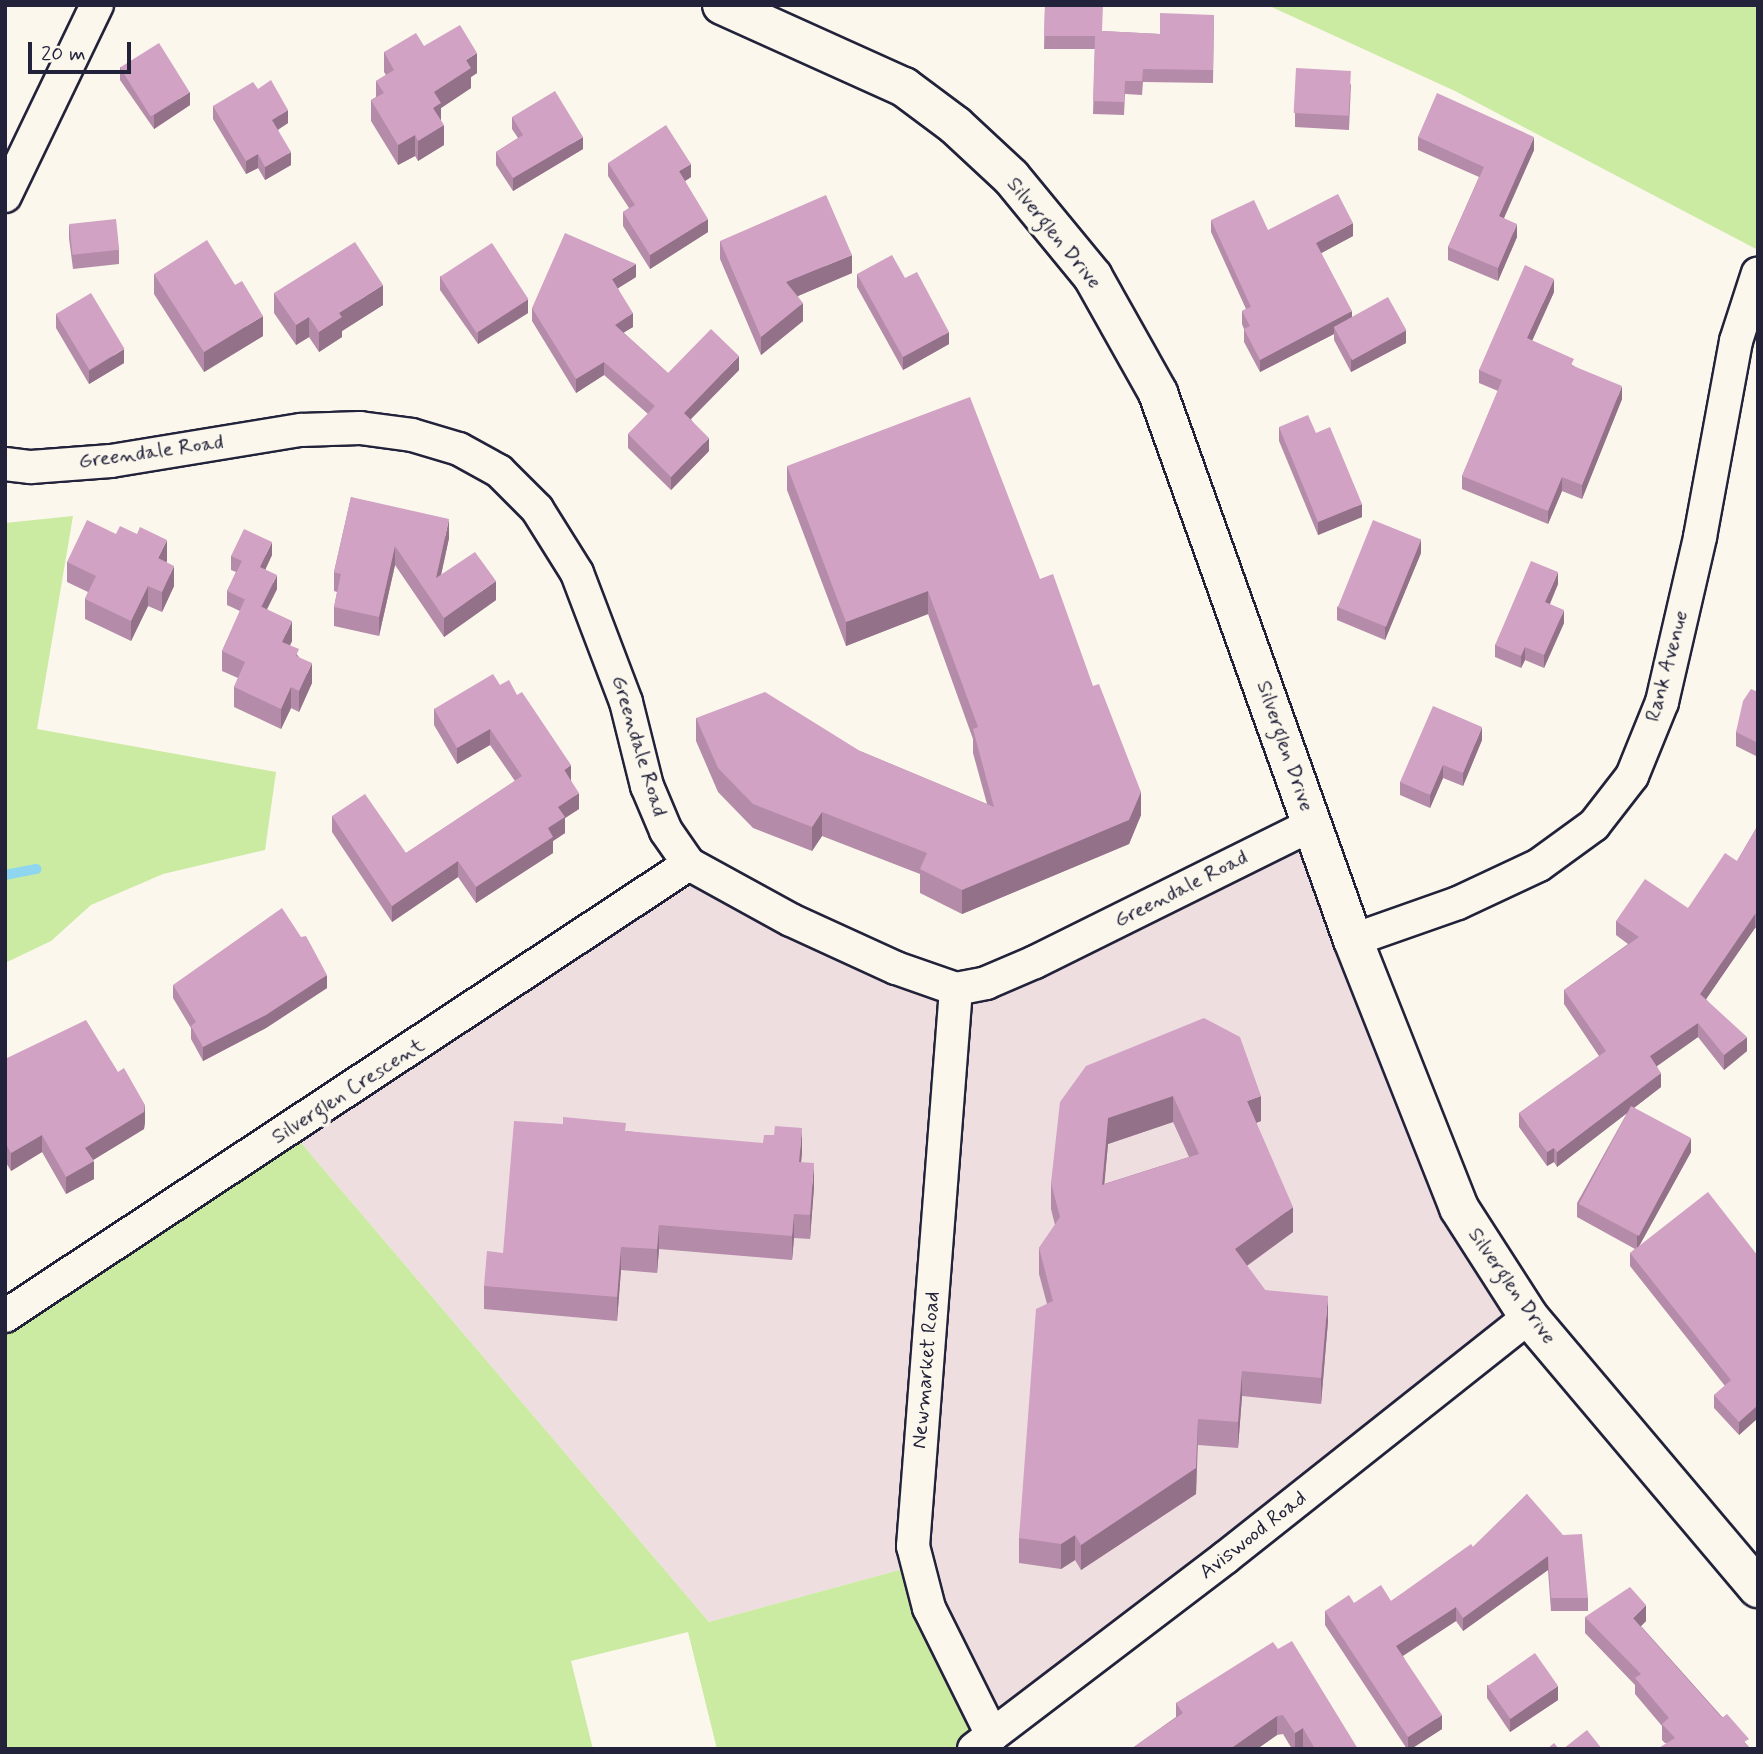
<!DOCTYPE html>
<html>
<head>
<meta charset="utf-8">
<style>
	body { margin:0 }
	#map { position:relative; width:1763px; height:1754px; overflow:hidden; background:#fbf7ec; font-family:Mynerve,sans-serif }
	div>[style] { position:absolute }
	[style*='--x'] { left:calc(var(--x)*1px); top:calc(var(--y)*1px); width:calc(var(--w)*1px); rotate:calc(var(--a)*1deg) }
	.built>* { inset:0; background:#eedee0 }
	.green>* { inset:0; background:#cbeaa2 }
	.stream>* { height:10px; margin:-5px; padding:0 5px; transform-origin:5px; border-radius:5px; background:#8ed6ef }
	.roads { filter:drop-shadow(2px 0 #22223b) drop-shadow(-2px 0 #22223b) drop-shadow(0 2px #22223b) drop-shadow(0 -2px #22223b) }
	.street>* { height:32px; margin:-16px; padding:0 16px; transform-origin:16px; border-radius:16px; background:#fbf7ec }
	.secondary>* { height:38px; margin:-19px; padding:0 19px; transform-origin:19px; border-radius:19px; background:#fbf7ec }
	.wall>* { inset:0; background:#b48ba9 }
	.shaded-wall>* { inset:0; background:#927189 }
	.building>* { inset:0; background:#d1a2c4; transform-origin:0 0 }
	span { translate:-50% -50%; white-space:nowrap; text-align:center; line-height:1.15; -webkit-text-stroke:7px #fbf7ec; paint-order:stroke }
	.street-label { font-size:21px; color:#22223b }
	.frame { position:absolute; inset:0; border:7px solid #22223b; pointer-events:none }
	.scale { position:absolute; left:28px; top:42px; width:103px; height:32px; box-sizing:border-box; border:4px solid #22223b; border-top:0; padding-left:9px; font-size:21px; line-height:24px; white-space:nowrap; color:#22223b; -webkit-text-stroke:5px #fbf7ec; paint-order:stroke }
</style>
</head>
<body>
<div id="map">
	<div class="built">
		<i style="clip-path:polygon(1312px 824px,1352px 940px,1529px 1318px,992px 1736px,914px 1566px,709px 1622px,290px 1130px,690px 864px,956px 989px)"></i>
	</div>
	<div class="green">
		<i style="clip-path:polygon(1267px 5px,1758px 5px,1758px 250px,1455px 91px)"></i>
		<i style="clip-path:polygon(73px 516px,37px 729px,276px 772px,265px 850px,163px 874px,91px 905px,51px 941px,5px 963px,5px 523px)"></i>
		<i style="clip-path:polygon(290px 1130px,709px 1622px,914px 1566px,992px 1736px,975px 1749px,717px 1749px,688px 1632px,571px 1661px,593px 1749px,5px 1749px,5px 1314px)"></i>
	</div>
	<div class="stream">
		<i style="--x:5;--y:875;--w:32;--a:-11"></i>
	</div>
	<div class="roads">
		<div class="street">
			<i style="--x:5;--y:196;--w:212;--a:-64.3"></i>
			<i style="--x:5;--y:464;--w:26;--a:7"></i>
			<i style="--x:31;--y:467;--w:80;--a:-4.3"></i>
			<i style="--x:111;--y:461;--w:193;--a:-9.3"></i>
			<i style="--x:301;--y:430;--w:59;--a:-1.9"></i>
			<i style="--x:360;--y:428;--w:52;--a:7.7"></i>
			<i style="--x:412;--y:435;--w:49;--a:16.6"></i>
			<i style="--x:459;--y:449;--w:46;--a:28.8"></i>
			<i style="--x:499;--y:471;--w:54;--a:45"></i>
			<i style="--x:537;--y:509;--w:75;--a:58"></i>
			<i style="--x:577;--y:573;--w:138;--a:69.2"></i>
			<i style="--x:626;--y:702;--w:87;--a:76"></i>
			<i style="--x:647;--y:786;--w:49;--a:67.1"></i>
			<i style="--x:666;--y:831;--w:40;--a:55.1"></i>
			<i style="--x:689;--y:864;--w:116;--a:28.8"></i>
			<i style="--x:791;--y:920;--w:115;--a:24.6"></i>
			<i style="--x:896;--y:968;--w:64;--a:19.3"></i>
			<i style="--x:956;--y:989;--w:31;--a:-11"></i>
			<i style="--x:986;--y:983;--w:53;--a:-23.2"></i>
			<i style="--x:1035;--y:962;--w:310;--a:-26.4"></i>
			<i style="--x:1353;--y:940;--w:111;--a:-19.4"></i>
			<i style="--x:1458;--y:903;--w:89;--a:-25.1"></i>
			<i style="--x:1539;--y:865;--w:68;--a:-36"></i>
			<i style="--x:1594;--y:825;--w:62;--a:-52.2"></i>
			<i style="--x:1632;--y:776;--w:80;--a:-67.9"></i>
			<i style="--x:1662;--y:702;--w:169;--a:-77"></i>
			<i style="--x:1700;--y:537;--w:199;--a:-79.6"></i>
			<i style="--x:1736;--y:341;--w:71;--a:-72.1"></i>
			<i style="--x:956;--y:989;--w:559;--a:94.41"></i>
			<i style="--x:913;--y:1546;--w:64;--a:75.5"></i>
			<i style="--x:929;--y:1608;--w:142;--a:63.6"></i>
			<i style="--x:5;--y:1316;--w:820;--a:-33.46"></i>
			<i style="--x:974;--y:1749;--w:317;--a:-37.3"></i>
			<i style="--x:1226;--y:1557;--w:387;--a:-38.4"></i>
		</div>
		<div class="secondary">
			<i style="--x:722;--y:5;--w:200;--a:24.3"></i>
			<i style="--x:904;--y:87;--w:64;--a:36.7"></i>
			<i style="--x:955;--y:125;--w:76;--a:42.9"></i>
			<i style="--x:1011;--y:177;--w:129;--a:50.6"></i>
			<i style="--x:1093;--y:277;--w:133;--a:60.7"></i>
			<i style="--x:1158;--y:393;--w:581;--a:70.38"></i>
			<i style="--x:1353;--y:940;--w:288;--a:68.4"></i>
			<i style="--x:1459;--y:1208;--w:130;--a:57.3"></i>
			<i style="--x:1529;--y:1317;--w:355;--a:49.8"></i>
		</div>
	</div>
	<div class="wall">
		<i style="clip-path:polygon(1045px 5px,1102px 31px,1160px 34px,1214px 15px,1213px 83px,1143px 82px,1142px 95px,1125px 94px,1124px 115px,1093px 114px,1095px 49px,1044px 49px)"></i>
		<i style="clip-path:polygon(424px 46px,477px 73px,471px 77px,471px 88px,441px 108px,441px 120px,444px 145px,418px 161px,415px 156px,398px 165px,371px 121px,371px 100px,376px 97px,376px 81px,386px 75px,384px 72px,384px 52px)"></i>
		<i style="clip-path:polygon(120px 67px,190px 105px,154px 129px,120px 80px)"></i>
		<i style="clip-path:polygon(1351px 84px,1349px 130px,1295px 127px,1295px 113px)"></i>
		<i style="clip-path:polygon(258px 89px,288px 123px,278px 130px,291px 165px,265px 180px,258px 168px,246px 174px,213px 119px,213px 106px)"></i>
		<i style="clip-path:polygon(512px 117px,583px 149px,513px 191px,496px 165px,496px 152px,518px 138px,512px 129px)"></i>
		<i style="clip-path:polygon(1418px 137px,1534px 150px,1504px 218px,1517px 237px,1498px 281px,1448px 260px,1448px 247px,1479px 177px,1418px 150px)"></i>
		<i style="clip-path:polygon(608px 163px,691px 177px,685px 181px,708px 232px,650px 269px,623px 226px,623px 212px,629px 208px,608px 176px)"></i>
		<i style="clip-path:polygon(1211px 220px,1268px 230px,1353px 236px,1321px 253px,1352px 317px,1406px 343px,1351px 372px,1334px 340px,1334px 334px,1260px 372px,1244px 342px,1244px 329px,1242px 324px,1242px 311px,1246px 309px,1211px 232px)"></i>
		<i style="clip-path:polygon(69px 225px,119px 250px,119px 264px,73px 269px,69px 238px)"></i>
		<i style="clip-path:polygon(720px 241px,852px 273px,798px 296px,803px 321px,761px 355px,720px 259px)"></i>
		<i style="clip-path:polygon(154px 274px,263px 336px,204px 372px,154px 294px)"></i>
		<i style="clip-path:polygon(857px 274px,905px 278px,949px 344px,903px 370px,857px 287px)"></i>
		<i style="clip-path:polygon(440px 276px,528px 313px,478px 344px,440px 290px)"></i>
		<i style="clip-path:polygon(636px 277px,618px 288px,633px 327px,623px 332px,668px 373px,739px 370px,691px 419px,709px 451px,671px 490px,628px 448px,628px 434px,648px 414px,604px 375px,576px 393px,532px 321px,532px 308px)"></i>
		<i style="clip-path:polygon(1554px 292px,1532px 341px,1574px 366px,1622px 399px,1582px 499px,1562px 491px,1548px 524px,1462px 489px,1462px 476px,1498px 391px,1479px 383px,1479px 370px)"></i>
		<i style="clip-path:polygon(274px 293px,383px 305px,342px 331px,342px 337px,319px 352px,309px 337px,296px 345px,274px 313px)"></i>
		<i style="clip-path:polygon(56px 314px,124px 363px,89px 384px,56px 328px)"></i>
		<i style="clip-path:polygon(1279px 427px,1316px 433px,1362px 517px,1318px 535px,1279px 441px)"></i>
		<i style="clip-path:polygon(787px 466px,1040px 579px,1141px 815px,1129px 844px,962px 914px,920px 893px,920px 874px,822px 836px,812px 851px,753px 828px,718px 792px,696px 741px,696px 718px,860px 751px,987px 804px,973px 753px,973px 739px,928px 614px,846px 646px,787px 490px)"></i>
		<i style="clip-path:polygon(351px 497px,449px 538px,441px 575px,496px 600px,444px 637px,395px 565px,379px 636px,334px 626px,334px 607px,337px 592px,334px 591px,334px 572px)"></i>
		<i style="clip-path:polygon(1421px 553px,1385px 640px,1337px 620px,1337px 607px)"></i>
		<i style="clip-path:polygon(272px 555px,265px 570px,277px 589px,267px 609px,292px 641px,290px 645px,299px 657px,312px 683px,299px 712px,291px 708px,281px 729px,234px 707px,234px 687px,238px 678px,222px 671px,222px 651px,240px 611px,227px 605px,227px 591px,236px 572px,231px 570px,231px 556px)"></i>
		<i style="clip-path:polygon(167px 561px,166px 562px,174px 586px,162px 612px,148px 606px,131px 641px,85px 619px,85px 599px,88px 592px,67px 582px,67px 562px)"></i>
		<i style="clip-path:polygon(1558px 584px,1550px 604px,1564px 623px,1544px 668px,1525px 660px,1521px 668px,1495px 657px,1495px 645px)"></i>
		<i style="clip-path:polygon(500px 685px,571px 780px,579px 809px,565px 818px,565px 833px,553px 841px,553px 853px,476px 903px,458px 877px,392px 922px,332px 832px,332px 816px,406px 853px,515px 781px,490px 745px,457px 764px,434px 725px,434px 709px)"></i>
		<i style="clip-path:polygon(1758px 692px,1758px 757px,1736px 746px,1736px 732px)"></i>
		<i style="clip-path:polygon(1482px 740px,1463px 786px,1443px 778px,1430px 808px,1400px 795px,1400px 782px)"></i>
		<i style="clip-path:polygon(1758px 825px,1758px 929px,1755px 928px,1706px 999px,1747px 1051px,1724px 1070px,1698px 1037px,1657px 1066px,1661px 1087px,1634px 1108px,1691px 1152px,1639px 1246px,1758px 1256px,1758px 1418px,1739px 1435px,1714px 1408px,1714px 1395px,1725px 1386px,1630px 1266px,1630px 1253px,1635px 1249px,1577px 1217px,1577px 1203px,1627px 1113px,1557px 1167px,1554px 1162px,1547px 1166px,1519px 1127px,1519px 1113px,1599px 1056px,1564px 1004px,1564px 990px,1628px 944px,1616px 935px,1616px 921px,1688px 908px,1737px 861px)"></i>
		<i style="clip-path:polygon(173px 985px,327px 988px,266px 1028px,203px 1061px,191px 1039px,191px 1028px,173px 998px)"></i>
		<i style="clip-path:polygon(5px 1059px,145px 1122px,144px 1129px,93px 1160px,94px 1179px,66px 1194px,42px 1152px,11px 1171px,5px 1161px)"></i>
		<i style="clip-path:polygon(evenodd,1086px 1066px,1261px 1121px,1256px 1123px,1293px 1232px,1247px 1266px,1265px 1290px,1328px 1321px,1321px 1404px,1242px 1396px,1238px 1448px,1198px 1445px,1196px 1494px,1081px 1570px,1075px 1560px,1061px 1569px,1019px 1563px,1019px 1538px,1047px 1304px,1039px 1274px,1039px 1248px,1055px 1225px,1051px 1209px,1051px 1183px,1086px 1066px,1173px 1122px,1189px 1157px,1104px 1184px,1108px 1144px,1173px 1122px)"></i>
		<i style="clip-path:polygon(626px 1131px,802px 1152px,801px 1162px,814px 1187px,810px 1239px,794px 1238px,792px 1260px,659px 1249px,657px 1273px,621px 1270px,617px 1321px,484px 1309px,484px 1286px,503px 1253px)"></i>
		<i style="clip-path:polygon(1527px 1494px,1588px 1598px,1588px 1611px,1551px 1611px,1548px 1570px,1463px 1631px,1456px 1621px,1403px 1656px,1442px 1729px,1411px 1749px,1407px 1749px,1325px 1625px,1325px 1611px,1391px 1601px,1473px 1547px)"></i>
		<i style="clip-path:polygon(1585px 1617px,1646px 1621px,1641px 1626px,1749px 1747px,1665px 1743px,1662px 1740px,1662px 1726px,1635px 1694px,1635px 1685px,1585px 1633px)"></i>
		<i style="clip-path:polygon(1278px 1649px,1358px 1749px,1304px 1749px,1303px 1747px,1301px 1749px,1292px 1749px,1283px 1734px,1277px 1735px,1257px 1749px,1131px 1749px,1176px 1717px,1176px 1703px)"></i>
		<i style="clip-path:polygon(1487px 1685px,1558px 1700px,1510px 1732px,1487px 1698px)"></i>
	</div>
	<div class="shaded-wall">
		<i style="clip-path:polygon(477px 53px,477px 73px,471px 77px,471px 88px,441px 108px,441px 123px,433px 128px,434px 92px,466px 60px)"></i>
		<i style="clip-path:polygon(190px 92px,190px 105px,154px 129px,154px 115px)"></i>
		<i style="clip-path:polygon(288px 110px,288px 123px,272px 133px,272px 120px)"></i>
		<i style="clip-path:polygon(444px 125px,444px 145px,418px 161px,418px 141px)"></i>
		<i style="clip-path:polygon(415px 135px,415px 156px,398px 165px,398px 145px)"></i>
		<i style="clip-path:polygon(583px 137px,583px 149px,513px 191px,513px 178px)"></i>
		<i style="clip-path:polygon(1534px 137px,1534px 150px,1499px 229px,1499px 216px)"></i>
		<i style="clip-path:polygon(291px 152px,291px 165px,265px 180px,265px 167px)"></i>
		<i style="clip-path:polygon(258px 154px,258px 168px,246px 174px,246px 161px)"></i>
		<i style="clip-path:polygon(691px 164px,691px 177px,679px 185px,679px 171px)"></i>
		<i style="clip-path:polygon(708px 219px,708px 232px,650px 269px,650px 255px)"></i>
		<i style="clip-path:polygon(1353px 223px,1353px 236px,1316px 256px,1316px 243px)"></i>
		<i style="clip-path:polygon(1517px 224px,1517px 237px,1498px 281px,1498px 268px)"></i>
		<i style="clip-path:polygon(852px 255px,852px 273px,786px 301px,786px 282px)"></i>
		<i style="clip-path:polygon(636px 264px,636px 277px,612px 292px,612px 279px)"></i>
		<i style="clip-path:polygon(1554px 279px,1554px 292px,1527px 352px,1527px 338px)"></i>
		<i style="clip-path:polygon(383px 285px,383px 305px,342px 331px,342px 337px,319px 352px,319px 332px,339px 313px)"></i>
		<i style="clip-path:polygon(528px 299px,528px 313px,478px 344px,478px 330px)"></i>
		<i style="clip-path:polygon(803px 303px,803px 321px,761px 355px,761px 337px)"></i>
		<i style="clip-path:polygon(1352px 311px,1352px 324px,1334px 327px,1334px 334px,1260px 372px,1260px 360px)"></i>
		<i style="clip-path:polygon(633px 313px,633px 327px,615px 338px,615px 325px)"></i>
		<i style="clip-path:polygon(263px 316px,263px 336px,204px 372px,204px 352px)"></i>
		<i style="clip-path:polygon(309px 317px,309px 337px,296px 345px,296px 325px)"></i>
		<i style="clip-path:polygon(1406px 330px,1406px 343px,1351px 372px,1351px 359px)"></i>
		<i style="clip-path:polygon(949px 332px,949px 344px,903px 370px,903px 357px)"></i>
		<i style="clip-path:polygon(124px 349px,124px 363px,89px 384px,89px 371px)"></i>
		<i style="clip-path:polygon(739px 356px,739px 370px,684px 426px,684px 413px)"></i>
		<i style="clip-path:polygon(604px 362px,604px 375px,576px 393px,576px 379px)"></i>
		<i style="clip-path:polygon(1622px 386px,1622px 399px,1582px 499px,1582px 485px)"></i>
		<i style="clip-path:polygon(709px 438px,709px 451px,671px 490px,671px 477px)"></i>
		<i style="clip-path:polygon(1562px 477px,1562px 491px,1548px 524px,1548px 511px)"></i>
		<i style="clip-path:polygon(1362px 504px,1362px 517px,1318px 535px,1318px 522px)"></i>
		<i style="clip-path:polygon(449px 519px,449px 538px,436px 598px,436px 578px)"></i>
		<i style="clip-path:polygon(1421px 539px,1421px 553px,1385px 640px,1385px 626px)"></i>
		<i style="clip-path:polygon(167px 540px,167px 561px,158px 578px,158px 558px)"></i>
		<i style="clip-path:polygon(272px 542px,272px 555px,260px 581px,260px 567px)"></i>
		<i style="clip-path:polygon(395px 546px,395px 565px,379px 636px,379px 617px)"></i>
		<i style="clip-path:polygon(174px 566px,174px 586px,162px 612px,162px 592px)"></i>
		<i style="clip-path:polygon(1558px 572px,1558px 584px,1545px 615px,1545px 602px)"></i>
		<i style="clip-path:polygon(277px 575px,277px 589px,261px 621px,261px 608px)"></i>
		<i style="clip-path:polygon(496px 581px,496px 600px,444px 637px,444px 618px)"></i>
		<i style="clip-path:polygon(148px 586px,148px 606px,131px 641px,131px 621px)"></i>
		<i style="clip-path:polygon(928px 591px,928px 614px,846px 646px,846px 622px)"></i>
		<i style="clip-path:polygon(1564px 610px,1564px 623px,1544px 668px,1544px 655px)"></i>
		<i style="clip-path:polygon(292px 621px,292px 641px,282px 662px,282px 642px)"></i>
		<i style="clip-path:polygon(1525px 647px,1525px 660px,1521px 668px,1521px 656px)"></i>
		<i style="clip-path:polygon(312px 663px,312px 683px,299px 712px,299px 691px)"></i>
		<i style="clip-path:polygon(291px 687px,291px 708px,281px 729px,281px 709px)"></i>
		<i style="clip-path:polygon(1482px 727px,1482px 740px,1463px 786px,1463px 773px)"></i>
		<i style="clip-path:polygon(490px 729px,490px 745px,457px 764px,457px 748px)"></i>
		<i style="clip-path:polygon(571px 765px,571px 781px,564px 770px)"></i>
		<i style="clip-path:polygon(1443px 765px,1443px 778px,1430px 808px,1430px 795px)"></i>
		<i style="clip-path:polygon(1141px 792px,1141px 815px,1129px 844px,962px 914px,962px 890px)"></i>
		<i style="clip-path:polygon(579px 793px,579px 809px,565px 818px,565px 833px,553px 841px,553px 853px,476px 903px,476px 887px,548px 828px,558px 807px)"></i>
		<i style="clip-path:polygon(822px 812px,822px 836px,812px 851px,812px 827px)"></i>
		<i style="clip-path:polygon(458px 861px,458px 877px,392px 922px,392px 906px)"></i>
		<i style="clip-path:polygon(1755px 914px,1755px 928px,1700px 1008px,1700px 994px)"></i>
		<i style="clip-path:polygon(327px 975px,327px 988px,266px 1028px,203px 1061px,203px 1047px)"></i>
		<i style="clip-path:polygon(1698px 1023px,1698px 1037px,1650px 1071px,1650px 1056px)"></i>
		<i style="clip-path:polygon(1747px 1037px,1747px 1051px,1724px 1070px,1724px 1055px)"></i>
		<i style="clip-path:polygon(1661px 1073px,1661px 1087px,1557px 1167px,1557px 1152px)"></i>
		<i style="clip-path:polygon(1173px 1096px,1173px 1122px,1108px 1144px,1102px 1210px,1102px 1185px,1108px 1118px)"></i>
		<i style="clip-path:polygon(1261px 1096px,1261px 1121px,1247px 1126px,1247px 1101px)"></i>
		<i style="clip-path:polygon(145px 1105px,145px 1122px,144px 1129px,85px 1165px,85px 1148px)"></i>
		<i style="clip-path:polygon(802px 1128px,802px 1152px,799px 1185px,799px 1162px)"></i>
		<i style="clip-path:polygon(42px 1135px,42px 1152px,11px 1171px,11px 1153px)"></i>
		<i style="clip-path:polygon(1691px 1138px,1691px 1152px,1637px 1250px,1637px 1236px)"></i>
		<i style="clip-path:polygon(1554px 1148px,1554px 1162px,1547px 1166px,1547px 1152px)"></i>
		<i style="clip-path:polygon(94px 1161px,94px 1179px,66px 1194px,66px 1177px)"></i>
		<i style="clip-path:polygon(814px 1163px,814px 1187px,810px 1239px,810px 1215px)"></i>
		<i style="clip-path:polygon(1293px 1207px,1293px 1232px,1235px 1274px,1235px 1249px)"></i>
		<i style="clip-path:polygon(794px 1214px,794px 1238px,792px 1260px,792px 1236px)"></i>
		<i style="clip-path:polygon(659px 1225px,659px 1249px,657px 1273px,657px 1249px)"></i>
		<i style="clip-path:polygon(621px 1247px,621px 1270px,617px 1321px,617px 1297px)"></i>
		<i style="clip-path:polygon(1328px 1296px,1328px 1321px,1321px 1404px,1321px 1378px)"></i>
		<i style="clip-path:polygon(1242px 1371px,1242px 1396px,1238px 1448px,1238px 1422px)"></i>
		<i style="clip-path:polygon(1758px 1405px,1758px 1418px,1739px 1435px,1739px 1422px)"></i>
		<i style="clip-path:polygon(1198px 1419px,1196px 1494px,1081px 1570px,1081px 1545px)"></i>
		<i style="clip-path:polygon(1075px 1535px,1075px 1560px,1061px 1569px,1061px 1544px)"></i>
		<i style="clip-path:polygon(1548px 1556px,1548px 1570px,1463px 1631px,1463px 1618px)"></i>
		<i style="clip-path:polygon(1646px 1605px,1646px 1621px,1633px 1634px,1633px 1618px)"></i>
		<i style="clip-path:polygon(1456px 1607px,1456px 1621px,1396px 1660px,1396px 1646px)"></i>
		<i style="clip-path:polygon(1558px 1686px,1558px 1700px,1510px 1732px,1510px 1718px)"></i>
		<i style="clip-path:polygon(1442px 1715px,1442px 1729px,1411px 1749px,1408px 1749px,1408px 1737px)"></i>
		<i style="clip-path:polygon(1277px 1716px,1277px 1735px,1257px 1749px,1230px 1749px)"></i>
		<i style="clip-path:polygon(1303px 1728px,1303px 1747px,1301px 1749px,1295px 1749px,1295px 1733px)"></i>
	</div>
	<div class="building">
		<i style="clip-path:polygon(1045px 5px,1103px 5px,1102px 31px,1160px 34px,1160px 13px,1214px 15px,1213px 70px,1143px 69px,1142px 81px,1125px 81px,1124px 102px,1093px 101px,1095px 36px,1044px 36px)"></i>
		<i style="clip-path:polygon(460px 25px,477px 53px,466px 60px,471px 68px,434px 92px,441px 103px,433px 108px,444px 125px,418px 141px,415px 135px,398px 145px,371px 100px,384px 93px,376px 81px,394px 70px,384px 52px,416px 33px,424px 46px)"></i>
		<i style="left:159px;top:43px;width:58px;height:46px;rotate:58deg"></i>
		<i style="left:1296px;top:68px;width:55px;height:45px;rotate:3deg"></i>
		<i style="clip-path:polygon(271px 80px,288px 110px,272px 120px,291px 152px,265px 167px,258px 154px,246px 161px,213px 106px,253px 82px,258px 89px)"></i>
		<i style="clip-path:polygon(555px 91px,583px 137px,513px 178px,496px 152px,523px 135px,512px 117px)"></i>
		<i style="clip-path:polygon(1437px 93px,1534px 137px,1499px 216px,1517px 224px,1498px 268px,1448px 247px,1484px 167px,1418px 137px)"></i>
		<i style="clip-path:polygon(666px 125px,691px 164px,679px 171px,708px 219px,650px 255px,623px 212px,635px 205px,608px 163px)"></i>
		<i style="clip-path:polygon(1338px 194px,1353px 223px,1316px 243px,1352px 311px,1260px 360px,1244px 329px,1250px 326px,1242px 311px,1251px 307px,1211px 220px,1254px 200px,1268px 230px)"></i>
		<i style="clip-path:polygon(826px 195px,852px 255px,786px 282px,803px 303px,761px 337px,720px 241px)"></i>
		<i style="left:116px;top:219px;width:31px;height:47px;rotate:84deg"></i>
		<i style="clip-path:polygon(565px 233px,636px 264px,612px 279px,633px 313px,615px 325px,668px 373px,711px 329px,739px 356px,684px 413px,709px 438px,671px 477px,628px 434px,655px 406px,604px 362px,576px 379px,532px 308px)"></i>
		<i style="clip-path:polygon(207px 240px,235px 285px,242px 281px,263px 316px,204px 352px,154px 274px)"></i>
		<i style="clip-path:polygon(355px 242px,383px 285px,339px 313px,342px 317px,319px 332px,309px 317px,296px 325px,274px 293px)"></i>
		<i style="left:492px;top:243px;width:67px;height:62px;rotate:57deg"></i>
		<i style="clip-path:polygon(892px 255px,905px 278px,917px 272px,949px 332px,903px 357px,857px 274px)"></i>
		<i style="clip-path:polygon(1525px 265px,1554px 279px,1527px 338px,1574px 359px,1571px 365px,1622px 386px,1582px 485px,1562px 477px,1548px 511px,1462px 476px,1502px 380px,1479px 370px)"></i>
		<i style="left:91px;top:293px;width:65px;height:41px;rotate:59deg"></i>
		<i style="left:1388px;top:297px;width:38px;height:62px;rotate:61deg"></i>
		<i style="clip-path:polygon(970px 397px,1040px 579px,1053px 574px,1093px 686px,1099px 684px,1141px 792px,1129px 820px,962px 890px,920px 869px,927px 853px,822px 812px,812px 827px,753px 804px,718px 768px,696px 718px,765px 692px,860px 751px,994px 807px,973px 729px,978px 727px,928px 591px,846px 622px,787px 466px)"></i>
		<i style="clip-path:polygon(1308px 415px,1316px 433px,1330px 427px,1362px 504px,1318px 522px,1279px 427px)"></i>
		<i style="clip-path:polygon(351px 497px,449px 519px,436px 578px,475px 552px,496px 581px,444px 618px,395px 546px,379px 617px,334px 607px,341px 574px,334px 572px)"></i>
		<i style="clip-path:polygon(87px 520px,116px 534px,120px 526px,137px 534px,140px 527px,167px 540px,158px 558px,174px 566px,162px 592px,148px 586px,131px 621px,85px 599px,96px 576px,67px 562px)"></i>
		<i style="left:1373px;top:520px;width:52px;height:94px;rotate:22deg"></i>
		<i style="clip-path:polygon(244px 529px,272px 542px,260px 567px,277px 575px,261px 607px,227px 591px,242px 561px,231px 556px)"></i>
		<i style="clip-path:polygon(1531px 561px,1558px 572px,1545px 602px,1564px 610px,1544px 655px,1525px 647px,1521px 656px,1495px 645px)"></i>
		<i style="clip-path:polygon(245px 599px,292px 621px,282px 642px,299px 649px,296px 656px,312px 663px,299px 691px,291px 687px,281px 709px,234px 687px,245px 662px,222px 651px)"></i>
		<i style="clip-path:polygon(493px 674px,500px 685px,509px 680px,517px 695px,522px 692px,571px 765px,564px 770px,579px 793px,558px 807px,565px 817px,548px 828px,553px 837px,476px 887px,458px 861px,392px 906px,332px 816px,365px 794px,406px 853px,522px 776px,490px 729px,457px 748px,434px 709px)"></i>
		<i style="clip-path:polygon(1751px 689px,1758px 692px,1758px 743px,1736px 732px,1743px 701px)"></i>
		<i style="clip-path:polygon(1433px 706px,1482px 727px,1463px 773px,1443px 765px,1430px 795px,1400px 782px)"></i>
		<i style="clip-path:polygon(1758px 825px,1758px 915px,1755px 914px,1700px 994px,1747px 1037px,1724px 1055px,1698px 1023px,1650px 1056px,1661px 1073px,1557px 1152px,1554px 1148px,1547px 1152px,1519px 1113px,1606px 1051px,1564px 990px,1639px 937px,1616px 921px,1645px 879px,1688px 908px,1725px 853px,1737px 861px)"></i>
		<i style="clip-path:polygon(282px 908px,301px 937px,306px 936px,327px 975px,266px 1015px,203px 1047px,191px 1026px,196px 1022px,173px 985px)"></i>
		<i style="clip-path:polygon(evenodd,1204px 1018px,1240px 1037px,1261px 1096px,1247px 1101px,1293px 1207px,1235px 1249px,1265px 1290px,1328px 1296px,1321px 1378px,1242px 1371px,1238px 1422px,1198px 1419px,1196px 1468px,1081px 1545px,1075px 1535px,1061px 1544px,1019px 1538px,1036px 1309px,1053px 1301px,1039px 1248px,1060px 1217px,1051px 1183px,1060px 1102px,1086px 1066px,1204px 1018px,1173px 1096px,1199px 1154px,1102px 1185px,1108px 1118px,1173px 1096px)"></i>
		<i style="clip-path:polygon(86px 1020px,118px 1072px,124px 1068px,145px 1105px,144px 1112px,85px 1148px,94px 1161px,66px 1177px,42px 1135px,11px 1153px,5px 1143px,5px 1059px)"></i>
		<i style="left:1631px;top:1106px;width:68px;height:111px;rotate:28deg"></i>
		<i style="clip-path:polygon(563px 1117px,626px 1123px,625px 1131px,763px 1143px,764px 1135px,774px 1135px,775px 1126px,802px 1128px,799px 1162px,814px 1163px,810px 1215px,794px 1214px,792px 1236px,659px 1225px,657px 1249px,621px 1247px,617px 1297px,484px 1286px,487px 1251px,503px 1253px,514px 1121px,563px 1124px)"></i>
		<i style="clip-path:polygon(1708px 1192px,1758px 1256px,1758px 1405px,1739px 1422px,1714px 1395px,1731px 1380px,1630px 1253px)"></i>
		<i style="clip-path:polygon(1527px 1494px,1563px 1535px,1582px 1534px,1588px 1598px,1551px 1598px,1548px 1556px,1463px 1618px,1456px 1607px,1396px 1646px,1442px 1715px,1408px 1737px,1325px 1611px,1349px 1595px,1354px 1603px,1381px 1585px,1391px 1601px,1471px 1544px,1473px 1547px)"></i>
		<i style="clip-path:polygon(1630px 1587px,1646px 1605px,1633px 1618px,1722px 1718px,1727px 1714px,1749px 1739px,1744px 1742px,1750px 1749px,1657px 1749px,1675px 1738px,1662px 1724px,1669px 1718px,1635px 1678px,1641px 1674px,1585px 1617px)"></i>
		<i style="clip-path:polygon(1292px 1641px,1358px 1749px,1315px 1749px,1303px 1728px,1295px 1733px,1283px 1715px,1277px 1716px,1230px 1749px,1131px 1749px,1183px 1713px,1176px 1703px,1273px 1642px,1278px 1649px)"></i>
		<i style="left:1535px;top:1653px;width:40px;height:58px;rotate:55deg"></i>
		<i style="clip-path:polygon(1587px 1730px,1602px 1749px,1563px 1749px)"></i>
		<i style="clip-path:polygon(1554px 1743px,1559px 1749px,1547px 1749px)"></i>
	</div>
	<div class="street-label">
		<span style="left:1054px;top:233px;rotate:51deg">Silverglen Drive</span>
		<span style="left:151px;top:452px;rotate:-8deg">Greendale Road</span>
		<span style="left:1667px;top:666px;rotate:-75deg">Rank Avenue</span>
		<span style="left:639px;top:746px;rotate:73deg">Greendale Road</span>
		<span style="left:1285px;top:746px;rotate:71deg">Silverglen Drive</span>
		<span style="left:1181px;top:889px;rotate:-27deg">Greendale Road</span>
		<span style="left:348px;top:1091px;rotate:-33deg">Silverglen Crescent</span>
		<span style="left:1512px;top:1286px;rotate:55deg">Silverglen Drive</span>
		<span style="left:926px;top:1370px;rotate:-85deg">Newmarket Road</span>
		<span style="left:1253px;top:1535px;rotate:-38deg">Aviswood Road</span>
	</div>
	<div class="frame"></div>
	<div class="scale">20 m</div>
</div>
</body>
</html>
